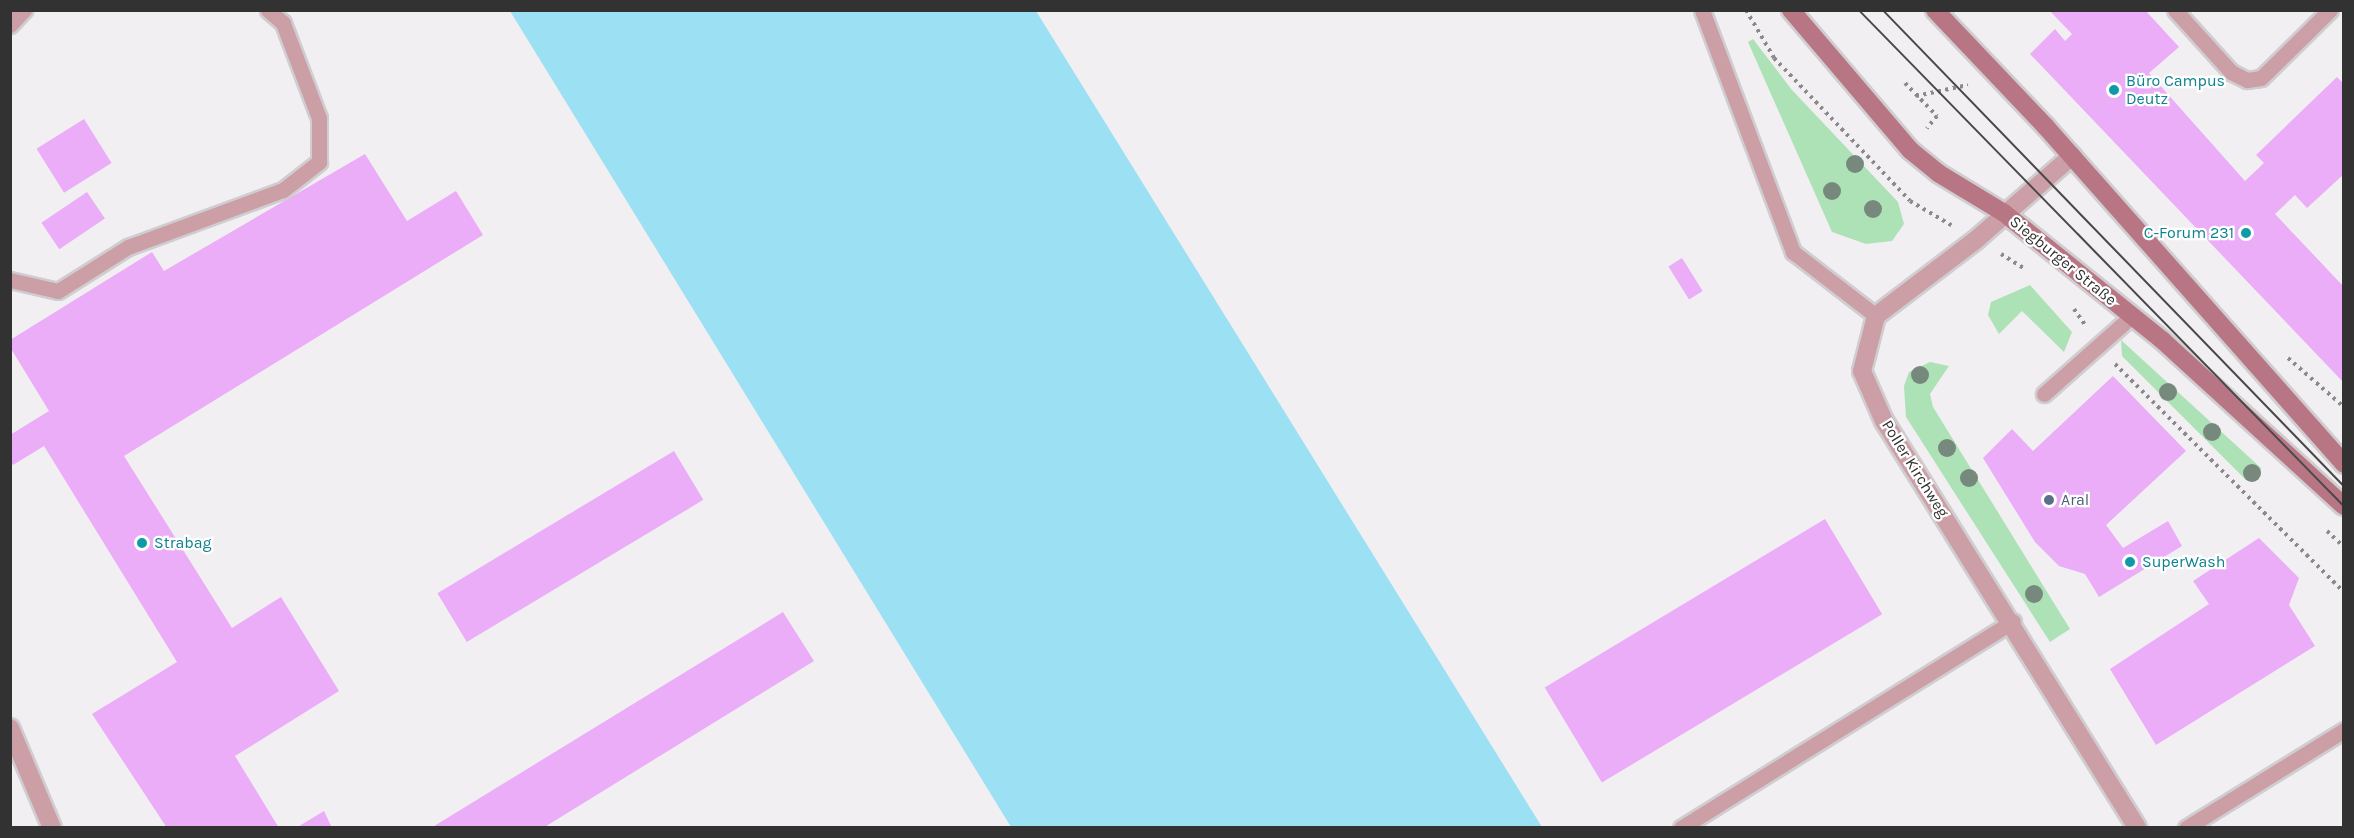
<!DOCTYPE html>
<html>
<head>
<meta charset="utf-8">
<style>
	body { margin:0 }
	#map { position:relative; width:2354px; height:838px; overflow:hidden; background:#f2eff3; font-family:Karla,sans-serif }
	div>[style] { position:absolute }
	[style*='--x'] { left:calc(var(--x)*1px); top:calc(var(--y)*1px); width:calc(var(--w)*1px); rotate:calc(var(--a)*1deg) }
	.green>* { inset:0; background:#ade2b6 }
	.water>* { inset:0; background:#9ce0f4 }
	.building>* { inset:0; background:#ebacf8; transform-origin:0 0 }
	.path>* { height:4px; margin-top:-2px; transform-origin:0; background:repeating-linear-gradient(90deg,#8b898b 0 3px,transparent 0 7.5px) }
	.roads { filter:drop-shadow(2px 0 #d0cdd0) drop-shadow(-2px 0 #d0cdd0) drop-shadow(0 2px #d0cdd0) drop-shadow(0 -2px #d0cdd0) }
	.lane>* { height:15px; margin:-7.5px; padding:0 7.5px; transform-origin:7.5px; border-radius:7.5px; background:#cc9fa7 }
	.street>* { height:18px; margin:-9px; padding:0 9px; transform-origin:9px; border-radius:9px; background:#cc9fa7 }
	.secondary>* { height:18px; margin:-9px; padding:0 9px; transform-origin:9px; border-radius:9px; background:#b87684 }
	.tram>* { height:1.5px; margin:-0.75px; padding:0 0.75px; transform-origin:0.75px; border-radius:0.75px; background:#494849 }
	.trees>* { width:18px; height:18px; margin:-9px; border-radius:50%; background:#77897d }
	.dots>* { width:16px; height:16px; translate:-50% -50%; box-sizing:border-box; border:3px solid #fff; border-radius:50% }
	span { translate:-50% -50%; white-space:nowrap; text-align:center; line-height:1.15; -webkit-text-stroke:4.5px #fff; paint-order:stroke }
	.culture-label { font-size:16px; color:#0d838f }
	.left { translate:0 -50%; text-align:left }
	.right { translate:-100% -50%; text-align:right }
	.street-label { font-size:16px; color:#333233 }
	.service-label { font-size:16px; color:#4e5e75 }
	.frame { position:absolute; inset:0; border:12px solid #333233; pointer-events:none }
</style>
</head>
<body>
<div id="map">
	<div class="green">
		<i style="clip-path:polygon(1753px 39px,1792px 90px,1898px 202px,1904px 224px,1892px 241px,1866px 244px,1832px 232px,1748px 42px)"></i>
		<i style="clip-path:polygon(2030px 285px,2072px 332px,2064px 352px,2022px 311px,1999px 334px,1988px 315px,1991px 302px)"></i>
		<i style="clip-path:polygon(2121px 340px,2261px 468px,2258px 479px,2247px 481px,2122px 356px)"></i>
		<i style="clip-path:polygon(1930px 362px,1949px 366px,1930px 394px,1933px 407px,2070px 629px,2050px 642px,1906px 417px,1904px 386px,1909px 372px)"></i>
	</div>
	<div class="water">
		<i style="clip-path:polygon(510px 11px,1036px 11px,1542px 827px,1011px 827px)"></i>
	</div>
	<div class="building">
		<i style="clip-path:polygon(2049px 10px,2145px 10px,2179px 47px,2149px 73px,2245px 181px,2264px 163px,2256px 155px,2337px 77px,2344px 84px,2344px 174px,2307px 208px,2295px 195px,2275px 214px,2344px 287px,2344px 383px,2030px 54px,2055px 29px,2065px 41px,2072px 34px)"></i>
		<i style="left:84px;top:119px;width:52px;height:56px;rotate:58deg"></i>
		<i style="clip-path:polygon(365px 154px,407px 221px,456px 191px,483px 235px,124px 456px,232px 628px,281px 597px,339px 691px,235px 756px,279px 828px,167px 828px,92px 714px,177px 662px,44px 446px,13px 465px,10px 461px,10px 435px,49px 411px,10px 347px,10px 340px,152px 252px,164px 271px)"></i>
		<i style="left:87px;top:192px;width:32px;height:55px;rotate:56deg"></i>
		<i style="left:1682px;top:258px;width:39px;height:16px;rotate:58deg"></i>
		<i style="clip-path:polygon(2113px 376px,2186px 451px,2106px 525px,2123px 548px,2168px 521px,2182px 546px,2099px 597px,2085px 574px,2059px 566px,2035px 542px,1983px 458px,2012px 429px,2033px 451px)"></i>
		<i style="left:674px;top:451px;width:57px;height:276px;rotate:59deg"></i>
		<i style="left:1825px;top:519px;width:111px;height:327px;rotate:59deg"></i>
		<i style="clip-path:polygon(2259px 538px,2299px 578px,2289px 605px,2315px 646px,2156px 745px,2110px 669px,2209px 604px,2193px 581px)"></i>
		<i style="clip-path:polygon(783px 612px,814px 661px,543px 828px,431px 828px)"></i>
		<i style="clip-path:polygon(324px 811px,332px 828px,296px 828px)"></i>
	</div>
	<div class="path">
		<i style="--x:1746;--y:10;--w:56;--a:59.7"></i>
		<i style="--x:1774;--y:58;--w:197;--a:46.4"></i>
		<i style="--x:1910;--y:201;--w:48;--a:30.3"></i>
		<i style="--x:1905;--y:83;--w:46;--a:45.9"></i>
		<i style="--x:1937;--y:116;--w:16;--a:130"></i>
		<i style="--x:1916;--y:96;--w:53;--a:-11.9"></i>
		<i style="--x:2001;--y:254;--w:26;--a:32"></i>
		<i style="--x:2074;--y:309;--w:19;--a:55"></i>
		<i style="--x:2288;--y:358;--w:74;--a:41.2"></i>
		<i style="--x:2115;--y:364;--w:323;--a:44.9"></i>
		<i style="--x:2327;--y:531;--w:23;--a:43"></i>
	</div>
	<div class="roads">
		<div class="lane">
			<i style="--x:1702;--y:10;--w:259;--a:69.4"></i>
			<i style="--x:1793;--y:252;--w:105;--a:37.6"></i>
			<i style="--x:2175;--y:10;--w:84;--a:47.9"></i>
			<i style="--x:2231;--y:72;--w:18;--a:27"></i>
			<i style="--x:2247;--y:80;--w:14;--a:-8"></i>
			<i style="--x:2261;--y:78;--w:97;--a:-44.6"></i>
			<i style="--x:10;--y:25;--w:21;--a:-47"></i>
			<i style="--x:10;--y:280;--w:49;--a:12.9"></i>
			<i style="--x:58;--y:291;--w:83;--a:-32.2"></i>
			<i style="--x:128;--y:247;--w:165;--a:-20.2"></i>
			<i style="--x:283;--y:190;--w:46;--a:-37.9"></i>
			<i style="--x:319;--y:162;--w:44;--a:-90"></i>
			<i style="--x:319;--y:118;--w:102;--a:-110.8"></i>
			<i style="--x:283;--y:23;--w:20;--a:-139"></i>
			<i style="--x:2044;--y:394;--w:118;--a:-41.6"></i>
			<i style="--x:1681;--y:828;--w:391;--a:-31.9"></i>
			<i style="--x:2186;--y:828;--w:186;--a:-31.8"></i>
		</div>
		<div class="street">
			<i style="--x:2072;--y:156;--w:126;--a:138.9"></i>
			<i style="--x:1977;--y:239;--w:127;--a:142.7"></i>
			<i style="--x:1876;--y:316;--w:57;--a:104.3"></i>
			<i style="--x:1862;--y:371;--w:55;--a:66.3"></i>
			<i style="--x:1884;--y:421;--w:479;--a:58.1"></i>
			<i style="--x:10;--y:728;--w:108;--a:67.2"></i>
		</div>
		<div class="secondary">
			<i style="--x:1791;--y:10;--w:184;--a:49.6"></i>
			<i style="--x:1910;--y:150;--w:36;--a:39"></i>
			<i style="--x:1938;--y:173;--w:77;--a:31.2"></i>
			<i style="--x:2004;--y:213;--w:203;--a:38.8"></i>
			<i style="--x:2162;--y:340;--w:246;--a:42.4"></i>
			<i style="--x:1935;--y:10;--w:161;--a:46.5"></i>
			<i style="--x:2046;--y:127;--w:450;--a:48.5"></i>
		</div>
	</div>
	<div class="tram">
		<i style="--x:1859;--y:10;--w:694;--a:45.64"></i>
		<i style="--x:1883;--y:10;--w:663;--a:45.92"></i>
	</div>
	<div class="trees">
		<i style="left:1855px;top:164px"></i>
		<i style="left:1832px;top:191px"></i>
		<i style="left:1873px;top:209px"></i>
		<i style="left:1920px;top:375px"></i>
		<i style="left:2168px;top:392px"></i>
		<i style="left:2212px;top:432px"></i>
		<i style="left:1947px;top:448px"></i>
		<i style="left:2252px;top:473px"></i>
		<i style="left:1969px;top:478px"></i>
		<i style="left:2034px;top:594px"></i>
	</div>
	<div class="dots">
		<i style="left:2114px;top:90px;background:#0f9aa8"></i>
		<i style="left:2246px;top:233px;background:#0f9aa8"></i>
		<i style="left:2049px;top:500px;background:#5c6f8a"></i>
		<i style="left:142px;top:543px;background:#0f9aa8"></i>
		<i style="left:2130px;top:562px;background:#0f9aa8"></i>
	</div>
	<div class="culture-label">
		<span class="left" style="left:2126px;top:90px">Büro Campus<br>Deutz</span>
		<span class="right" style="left:2234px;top:233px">C-Forum 231</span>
		<span class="left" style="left:154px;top:543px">Strabag</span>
		<span class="left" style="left:2142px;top:562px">SuperWash</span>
	</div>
	<div class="street-label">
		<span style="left:2063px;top:261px;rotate:39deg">Siegburger Straße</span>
		<span style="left:1915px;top:469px;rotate:58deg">Poller Kirchweg</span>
	</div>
	<div class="service-label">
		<span class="left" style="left:2061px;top:500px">Aral</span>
	</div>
	<div class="frame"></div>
</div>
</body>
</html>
